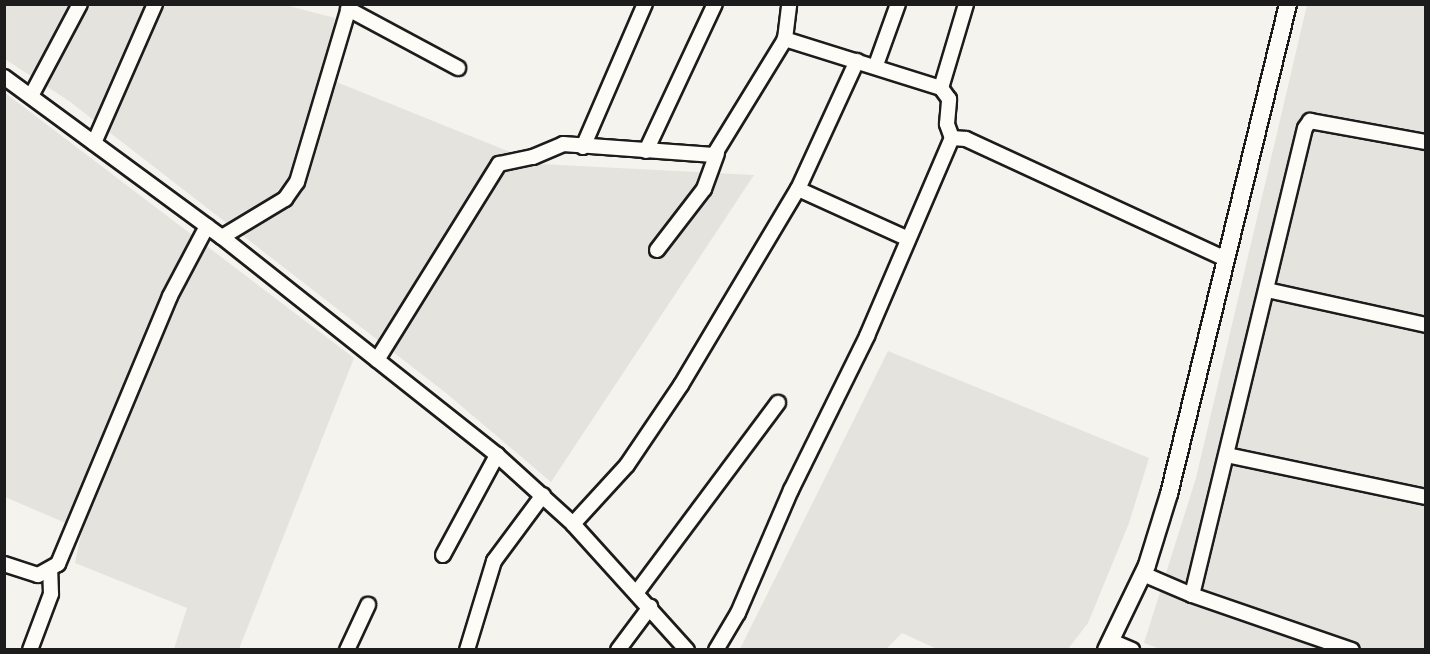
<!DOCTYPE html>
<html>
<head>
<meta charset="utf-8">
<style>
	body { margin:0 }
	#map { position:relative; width:1430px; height:654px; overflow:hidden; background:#f4f3ee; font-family:"Shantell Sans",sans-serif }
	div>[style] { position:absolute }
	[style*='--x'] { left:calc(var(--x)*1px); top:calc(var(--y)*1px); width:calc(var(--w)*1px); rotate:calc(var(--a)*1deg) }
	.built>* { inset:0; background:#e4e3de }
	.roads { filter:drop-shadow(2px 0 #1c1c1c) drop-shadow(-2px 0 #1c1c1c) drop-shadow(0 2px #1c1c1c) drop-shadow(0 -2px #1c1c1c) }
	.minor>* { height:14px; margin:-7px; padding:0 7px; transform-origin:7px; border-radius:7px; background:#fdfcf7 }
	.major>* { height:16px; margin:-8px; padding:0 8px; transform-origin:8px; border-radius:8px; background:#fdfcf7 }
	span { translate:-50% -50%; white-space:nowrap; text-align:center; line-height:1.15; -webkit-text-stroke:6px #fdfcf7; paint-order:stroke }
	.frame { position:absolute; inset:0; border:6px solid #1c1c1c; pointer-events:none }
</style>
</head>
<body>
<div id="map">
	<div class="built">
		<i style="clip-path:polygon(4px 5px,285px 5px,335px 18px,324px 77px,540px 164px,754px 175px,551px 482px,446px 393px,69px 101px,5px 59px)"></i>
		<i style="clip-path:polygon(1307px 5px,1425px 5px,1425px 649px,1163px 650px,1144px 643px,1196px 478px)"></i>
		<i style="clip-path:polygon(4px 92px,354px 358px,239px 649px,174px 649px,187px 608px,75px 563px,82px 530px,5px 497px)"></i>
		<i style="clip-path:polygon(888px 351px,1149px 458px,1129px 523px,1088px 623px,1068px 649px,937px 649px,902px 633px,886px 649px,740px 649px)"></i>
	</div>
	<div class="roads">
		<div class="minor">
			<i style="--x:348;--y:9;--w:125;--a:28.2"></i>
			<i style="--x:876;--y:65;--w:65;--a:-70.2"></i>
			<i style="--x:4;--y:77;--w:270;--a:36.3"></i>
			<i style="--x:222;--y:237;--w:351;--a:38.4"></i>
			<i style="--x:497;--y:455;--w:103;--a:42.2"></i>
			<i style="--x:573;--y:524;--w:170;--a:47.9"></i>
			<i style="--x:941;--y:88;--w:88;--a:-73.4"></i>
			<i style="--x:31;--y:96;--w:104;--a:-62"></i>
			<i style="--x:952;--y:138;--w:14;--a:4"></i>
			<i style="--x:966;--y:139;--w:286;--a:24.8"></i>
			<i style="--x:94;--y:143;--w:152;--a:-66.3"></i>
			<i style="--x:583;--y:147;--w:156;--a:-66.6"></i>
			<i style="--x:646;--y:151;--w:162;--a:-64.9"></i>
			<i style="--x:798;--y:189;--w:121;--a:24.4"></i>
			<i style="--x:222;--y:237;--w:74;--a:-31.1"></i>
			<i style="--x:285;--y:199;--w:21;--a:-55"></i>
			<i style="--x:297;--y:182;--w:186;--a:-73.4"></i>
			<i style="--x:657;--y:250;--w:77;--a:-52.4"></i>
			<i style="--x:704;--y:189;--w:38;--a:-70"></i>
			<i style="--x:1267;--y:290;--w:163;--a:12.4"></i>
			<i style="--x:377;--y:360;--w:231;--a:-58.1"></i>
			<i style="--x:499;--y:164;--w:35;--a:-12"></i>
			<i style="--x:533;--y:157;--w:33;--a:-23"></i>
			<i style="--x:563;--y:144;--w:151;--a:4.2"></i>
			<i style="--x:714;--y:155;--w:136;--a:-58.5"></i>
			<i style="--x:785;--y:39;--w:35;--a:-83"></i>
			<i style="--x:1227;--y:455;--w:203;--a:11.9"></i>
			<i style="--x:573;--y:524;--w:80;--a:-47.5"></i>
			<i style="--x:627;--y:465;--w:97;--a:-56"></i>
			<i style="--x:681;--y:385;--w:228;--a:-59.2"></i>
			<i style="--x:798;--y:189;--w:141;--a:-65.3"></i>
			<i style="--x:443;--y:555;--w:114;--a:-61.6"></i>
			<i style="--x:4;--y:564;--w:36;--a:18"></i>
			<i style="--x:38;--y:575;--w:23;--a:-29"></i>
			<i style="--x:58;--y:564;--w:290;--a:-67.3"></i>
			<i style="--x:170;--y:296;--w:79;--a:-62.1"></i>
			<i style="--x:1143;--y:574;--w:53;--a:23.2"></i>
			<i style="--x:1192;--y:595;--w:169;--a:19"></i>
			<i style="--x:637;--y:592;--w:236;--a:-53.3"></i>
			<i style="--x:1192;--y:595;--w:480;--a:-76.4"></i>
			<i style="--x:1305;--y:128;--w:9;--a:-54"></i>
			<i style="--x:1310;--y:121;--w:118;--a:10.3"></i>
			<i style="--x:1111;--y:641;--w:23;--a:23"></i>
			<i style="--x:30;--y:650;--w:60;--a:-69.4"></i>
			<i style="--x:51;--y:594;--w:23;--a:-92"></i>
			<i style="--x:347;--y:650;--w:50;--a:-65"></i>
			<i style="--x:467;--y:650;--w:93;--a:-73.1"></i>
			<i style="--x:494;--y:561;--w:82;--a:-53.4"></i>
			<i style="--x:618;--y:650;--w:54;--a:-53.3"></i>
			<i style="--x:716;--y:650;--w:43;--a:-59.3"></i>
			<i style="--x:738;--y:613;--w:134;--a:-66.7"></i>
			<i style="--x:791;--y:490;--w:172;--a:-63.7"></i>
			<i style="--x:867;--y:336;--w:215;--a:-66.8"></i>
			<i style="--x:952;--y:138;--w:15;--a:-110"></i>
			<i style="--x:947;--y:124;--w:25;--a:-85"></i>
			<i style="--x:949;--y:99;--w:14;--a:-126"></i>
			<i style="--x:941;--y:88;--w:164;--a:-162.6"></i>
		</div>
		<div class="major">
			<i style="--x:1106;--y:650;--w:94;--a:-64.2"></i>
			<i style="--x:1147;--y:565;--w:74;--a:-72.8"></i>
			<i style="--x:1169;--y:494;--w:504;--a:-76.35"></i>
		</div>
	</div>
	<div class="frame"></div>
</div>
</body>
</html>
